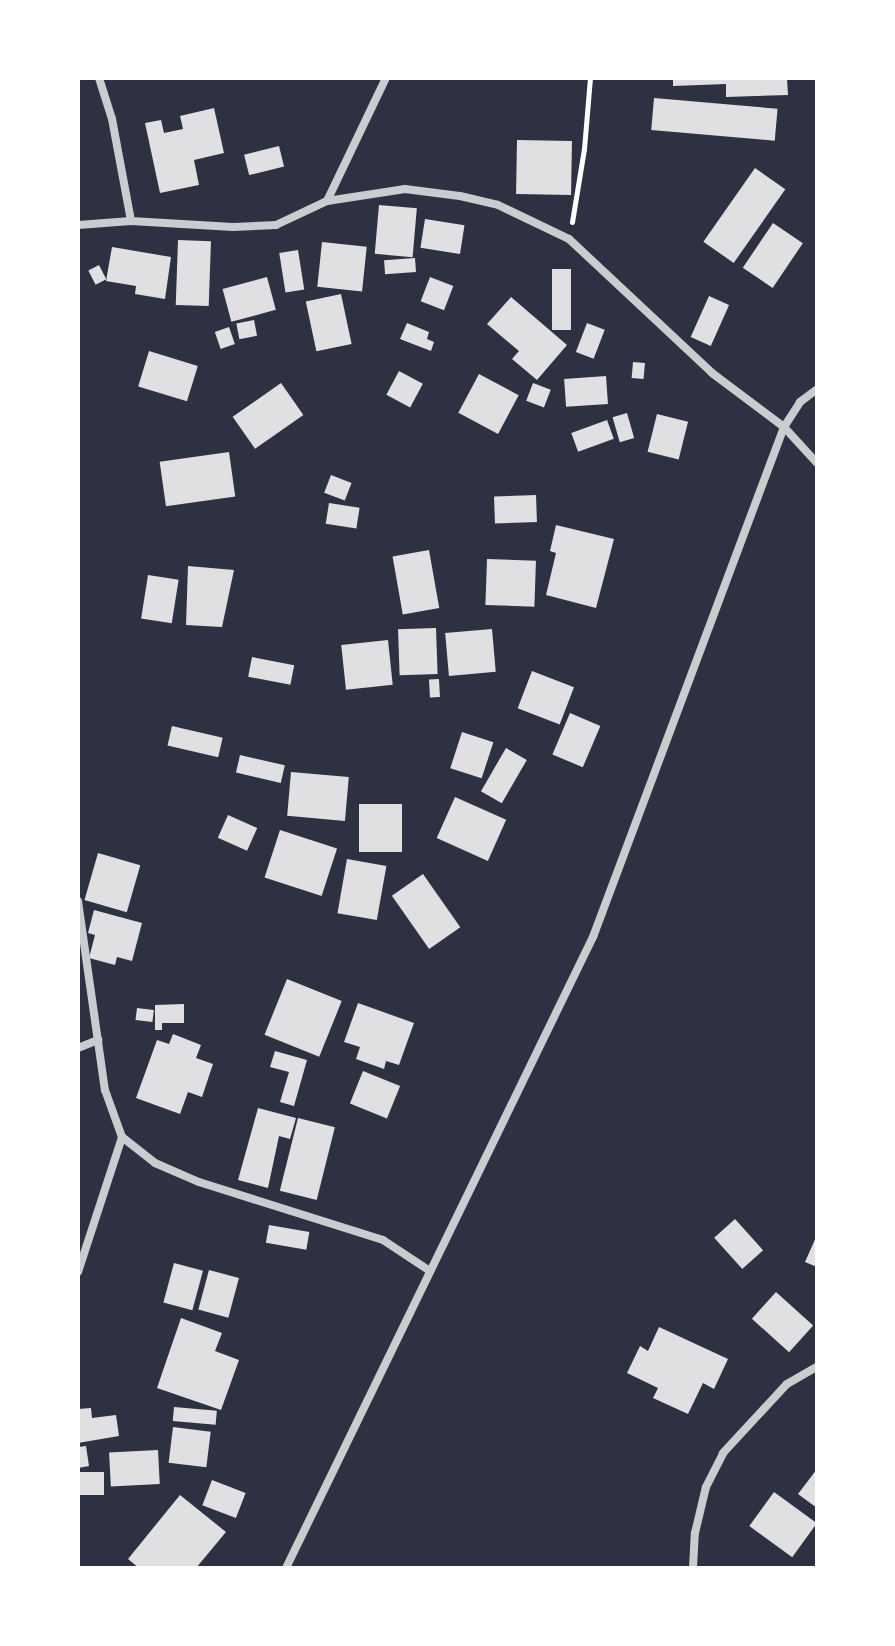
<!DOCTYPE html>
<html>
<head>
<meta charset="utf-8">
<style>
	body { margin:0 }
	#map { position:relative; width:895px; height:1646px; overflow:hidden; background:#2d3142; font-family:"Alegreya Sans",sans-serif }
	div>[style] { position:absolute }
	[style*='--x'] { left:calc(var(--x)*1px); top:calc(var(--y)*1px); width:calc(var(--w)*1px); rotate:calc(var(--a)*1deg) }
	.building>* { inset:0; background:#e0e0e3; transform-origin:0 0 }
	.path>* { height:5px; margin:-2.5px; padding:0 2.5px; transform-origin:2.5px; border-radius:2.5px; background:#fff }
	.minor>* { height:8px; margin:-4px; padding:0 4px; transform-origin:4px; border-radius:4px; background:#caccd0 }
	span { translate:-50% -50%; white-space:nowrap; text-align:center; line-height:1.15; -webkit-text-stroke:8px #fff; paint-order:stroke }
	.frame { position:absolute; inset:0; border:80px solid #fff; pointer-events:none }
</style>
</head>
<body>
<div id="map">
	<div class="building">
		<i style="clip-path:polygon(673px 78px,787px 78px,788px 95px,726px 97px,726px 84px,673px 86px)"></i>
		<i style="left:654px;top:98px;width:124px;height:32px;rotate:5deg"></i>
		<i style="clip-path:polygon(214px 108px,224px 153px,194px 160px,199px 185px,160px 193px,145px 123px,161px 120px,164px 133px,183px 129px,180px 116px)"></i>
		<i style="left:517px;top:140px;width:55px;height:54px;rotate:1deg"></i>
		<i style="left:279px;top:146px;width:21px;height:36px;rotate:76deg"></i>
		<i style="left:755px;top:168px;width:37px;height:90px;rotate:35deg"></i>
		<i style="left:379px;top:205px;width:38px;height:49px;rotate:5deg"></i>
		<i style="left:425px;top:219px;width:40px;height:29px;rotate:9deg"></i>
		<i style="left:773px;top:223px;width:36px;height:54px;rotate:34deg"></i>
		<i style="left:178px;top:240px;width:33px;height:65px;rotate:2deg"></i>
		<i style="left:322px;top:242px;width:45px;height:45px;rotate:6deg"></i>
		<i style="clip-path:polygon(112px 247px,171px 257px,165px 299px,135px 294px,136px 286px,106px 281px)"></i>
		<i style="left:298px;top:250px;width:40px;height:19px;rotate:81deg"></i>
		<i style="left:415px;top:258px;width:14px;height:31px;rotate:86deg"></i>
		<i style="left:99px;top:265px;width:16px;height:12px;rotate:63deg"></i>
		<i style="left:552px;top:269px;width:19px;height:61px"></i>
		<i style="left:267px;top:277px;width:34px;height:46px;rotate:75deg"></i>
		<i style="left:430px;top:277px;width:25px;height:26px;rotate:21deg"></i>
		<i style="left:341px;top:294px;width:51px;height:36px;rotate:78deg"></i>
		<i style="left:709px;top:296px;width:22px;height:45px;rotate:24deg"></i>
		<i style="clip-path:polygon(511px 297px,567px 345px,537px 380px,512px 359px,519px 351px,487px 324px)"></i>
		<i style="left:254px;top:320px;width:16px;height:18px;rotate:79deg"></i>
		<i style="clip-path:polygon(407px 323px,429px 332px,427px 339px,434px 342px,431px 351px,400px 339px)"></i>
		<i style="left:587px;top:323px;width:19px;height:31px;rotate:21deg"></i>
		<i style="left:229px;top:327px;width:18px;height:15px;rotate:71deg"></i>
		<i style="left:149px;top:351px;width:51px;height:37px;rotate:17deg"></i>
		<i style="left:633px;top:362px;width:12px;height:16px;rotate:5deg"></i>
		<i style="left:399px;top:371px;width:27px;height:27px;rotate:28deg"></i>
		<i style="left:479px;top:374px;width:45px;height:44px;rotate:28deg"></i>
		<i style="left:606px;top:376px;width:28px;height:42px;rotate:86deg"></i>
		<i style="left:281px;top:383px;width:39px;height:59px;rotate:55deg"></i>
		<i style="left:533px;top:383px;width:19px;height:19px;rotate:21deg"></i>
		<i style="left:627px;top:413px;width:26px;height:15px;rotate:74deg"></i>
		<i style="left:657px;top:414px;width:32px;height:39px;rotate:14deg"></i>
		<i style="left:607px;top:420px;width:20px;height:38px;rotate:70deg"></i>
		<i style="left:229px;top:452px;width:45px;height:70px;rotate:82deg"></i>
		<i style="left:331px;top:475px;width:22px;height:19px;rotate:21deg"></i>
		<i style="left:536px;top:495px;width:27px;height:42px;rotate:88deg"></i>
		<i style="left:329px;top:503px;width:31px;height:21px;rotate:9deg"></i>
		<i style="clip-path:polygon(556px 525px,614px 539px,596px 608px,546px 595px,556px 553px,550px 551px)"></i>
		<i style="left:429px;top:550px;width:59px;height:37px;rotate:80deg"></i>
		<i style="left:487px;top:559px;width:49px;height:46px;rotate:2deg"></i>
		<i style="clip-path:polygon(188px 566px,234px 570px,222px 627px,186px 625px)"></i>
		<i style="left:148px;top:575px;width:31px;height:44px;rotate:9deg"></i>
		<i style="left:436px;top:628px;width:46px;height:38px;rotate:88deg"></i>
		<i style="left:492px;top:629px;width:43px;height:47px;rotate:85deg"></i>
		<i style="left:388px;top:640px;width:45px;height:47px;rotate:84deg"></i>
		<i style="left:252px;top:657px;width:43px;height:20px;rotate:11deg"></i>
		<i style="left:532px;top:671px;width:45px;height:40px;rotate:21deg"></i>
		<i style="left:439px;top:679px;width:18px;height:10px;rotate:87deg"></i>
		<i style="left:570px;top:713px;width:33px;height:45px;rotate:23deg"></i>
		<i style="left:172px;top:726px;width:52px;height:20px;rotate:13deg"></i>
		<i style="left:462px;top:732px;width:33px;height:38px;rotate:18deg"></i>
		<i style="left:506px;top:748px;width:24px;height:50px;rotate:30deg"></i>
		<i style="left:240px;top:755px;width:46px;height:18px;rotate:13deg"></i>
		<i style="left:291px;top:772px;width:58px;height:44px;rotate:5deg"></i>
		<i style="left:455px;top:797px;width:56px;height:45px;rotate:24deg"></i>
		<i style="left:359px;top:804px;width:43px;height:48px"></i>
		<i style="left:228px;top:815px;width:32px;height:25px;rotate:24deg"></i>
		<i style="left:280px;top:830px;width:60px;height:50px;rotate:18deg"></i>
		<i style="left:98px;top:853px;width:44px;height:49px;rotate:16deg"></i>
		<i style="left:347px;top:859px;width:40px;height:55px;rotate:10deg"></i>
		<i style="left:423px;top:874px;width:65px;height:38px;rotate:55deg"></i>
		<i style="clip-path:polygon(94px 910px,142px 923px,132px 961px,117px 957px,115px 965px,89px 958px,95px 935px,88px 933px)"></i>
		<i style="left:287px;top:979px;width:59px;height:60px;rotate:22deg"></i>
		<i style="clip-path:polygon(358px 1003px,414px 1023px,399px 1065px,386px 1061px,384px 1069px,356px 1059px,360px 1047px,344px 1042px)"></i>
		<i style="clip-path:polygon(184px 1004px,184px 1023px,162px 1023px,162px 1030px,155px 1030px,155px 1005px)"></i>
		<i style="left:137px;top:1008px;width:17px;height:12px;rotate:7deg"></i>
		<i style="clip-path:polygon(173px 1034px,201px 1045px,196px 1058px,213px 1064px,202px 1097px,188px 1092px,180px 1114px,136px 1098px,157px 1040px,169px 1044px)"></i>
		<i style="clip-path:polygon(275px 1051px,307px 1060px,294px 1106px,280px 1102px,289px 1072px,270px 1067px)"></i>
		<i style="left:363px;top:1071px;width:40px;height:35px;rotate:22deg"></i>
		<i style="clip-path:polygon(258px 1108px,296px 1118px,290px 1139px,279px 1136px,268px 1188px,238px 1180px)"></i>
		<i style="left:298px;top:1118px;width:38px;height:75px;rotate:14deg"></i>
		<i style="left:735px;top:1219px;width:42px;height:28px;rotate:48deg"></i>
		<i style="left:269px;top:1225px;width:41px;height:18px;rotate:10deg"></i>
		<i style="clip-path:polygon(817px 1235px,817px 1267px,805px 1262px)"></i>
		<i style="left:174px;top:1263px;width:30px;height:41px;rotate:15deg"></i>
		<i style="left:209px;top:1270px;width:31px;height:41px;rotate:15deg"></i>
		<i style="left:776px;top:1292px;width:50px;height:36px;rotate:42deg"></i>
		<i style="clip-path:polygon(181px 1318px,222px 1333px,215px 1351px,239px 1360px,221px 1410px,157px 1388px)"></i>
		<i style="clip-path:polygon(659px 1327px,728px 1359px,714px 1389px,703px 1383px,688px 1414px,653px 1398px,658px 1388px,627px 1373px,640px 1346px,648px 1351px)"></i>
		<i style="left:174px;top:1407px;width:43px;height:14px;rotate:5deg"></i>
		<i style="clip-path:polygon(91px 1408px,92px 1418px,116px 1415px,119px 1436px,78px 1443px,78px 1409px)"></i>
		<i style="left:173px;top:1427px;width:38px;height:36px;rotate:7deg"></i>
		<i style="clip-path:polygon(86px 1446px,89px 1466px,78px 1468px,78px 1447px)"></i>
		<i style="left:158px;top:1450px;width:34px;height:49px;rotate:87deg"></i>
		<i style="clip-path:polygon(817px 1469px,817px 1508px,798px 1494px)"></i>
		<i style="left:78px;top:1472px;width:26px;height:23px"></i>
		<i style="left:212px;top:1480px;width:36px;height:27px;rotate:21deg"></i>
		<i style="left:774px;top:1492px;width:53px;height:42px;rotate:36deg"></i>
		<i style="clip-path:polygon(180px 1495px,226px 1532px,196px 1568px,139px 1568px,128px 1559px)"></i>
	</div>
	<div class="path">
		<i style="--x:572;--y:222;--w:74;--a:-80.7"></i>
		<i style="--x:584;--y:149;--w:71;--a:-85.2"></i>
	</div>
	<div class="minor">
		<i style="--x:99;--y:78;--w:43;--a:72.4"></i>
		<i style="--x:112;--y:119;--w:104;--a:79.4"></i>
		<i style="--x:327;--y:201;--w:136;--a:-64.4"></i>
		<i style="--x:78;--y:225;--w:53;--a:-4.3"></i>
		<i style="--x:131;--y:221;--w:102;--a:3.4"></i>
		<i style="--x:233;--y:227;--w:43;--a:-2.7"></i>
		<i style="--x:276;--y:225;--w:56;--a:-25.2"></i>
		<i style="--x:327;--y:201;--w:79;--a:-8.7"></i>
		<i style="--x:405;--y:189;--w:55;--a:7.3"></i>
		<i style="--x:460;--y:196;--w:39;--a:13"></i>
		<i style="--x:498;--y:205;--w:79;--a:25.6"></i>
		<i style="--x:569;--y:239;--w:196;--a:43.1"></i>
		<i style="--x:712;--y:373;--w:90;--a:36.9"></i>
		<i style="--x:784;--y:427;--w:49;--a:47.5"></i>
		<i style="--x:78;--y:901;--w:191;--a:81.9"></i>
		<i style="--x:105;--y:1090;--w:50;--a:70.1"></i>
		<i style="--x:122;--y:1137;--w:42;--a:38.2"></i>
		<i style="--x:155;--y:1163;--w:48;--a:23.4"></i>
		<i style="--x:199;--y:1182;--w:193;--a:17.5"></i>
		<i style="--x:383;--y:1240;--w:56;--a:33.4"></i>
		<i style="--x:78;--y:1048;--w:22;--a:-22"></i>
		<i style="--x:78;--y:1272;--w:142;--a:-71.9"></i>
		<i style="--x:286;--y:1568;--w:702;--a:-64.06"></i>
		<i style="--x:593;--y:937;--w:545;--a:-69.47"></i>
		<i style="--x:784;--y:427;--w:30;--a:-57"></i>
		<i style="--x:800;--y:402;--w:21;--a:-37"></i>
		<i style="--x:693;--y:1568;--w:35;--a:-87"></i>
		<i style="--x:695;--y:1533;--w:47;--a:-76.6"></i>
		<i style="--x:706;--y:1487;--w:38;--a:-63"></i>
		<i style="--x:723;--y:1453;--w:94;--a:-47.2"></i>
		<i style="--x:787;--y:1384;--w:34;--a:-30"></i>
	</div>
	<div class="frame"></div>
</div>
</body>
</html>
